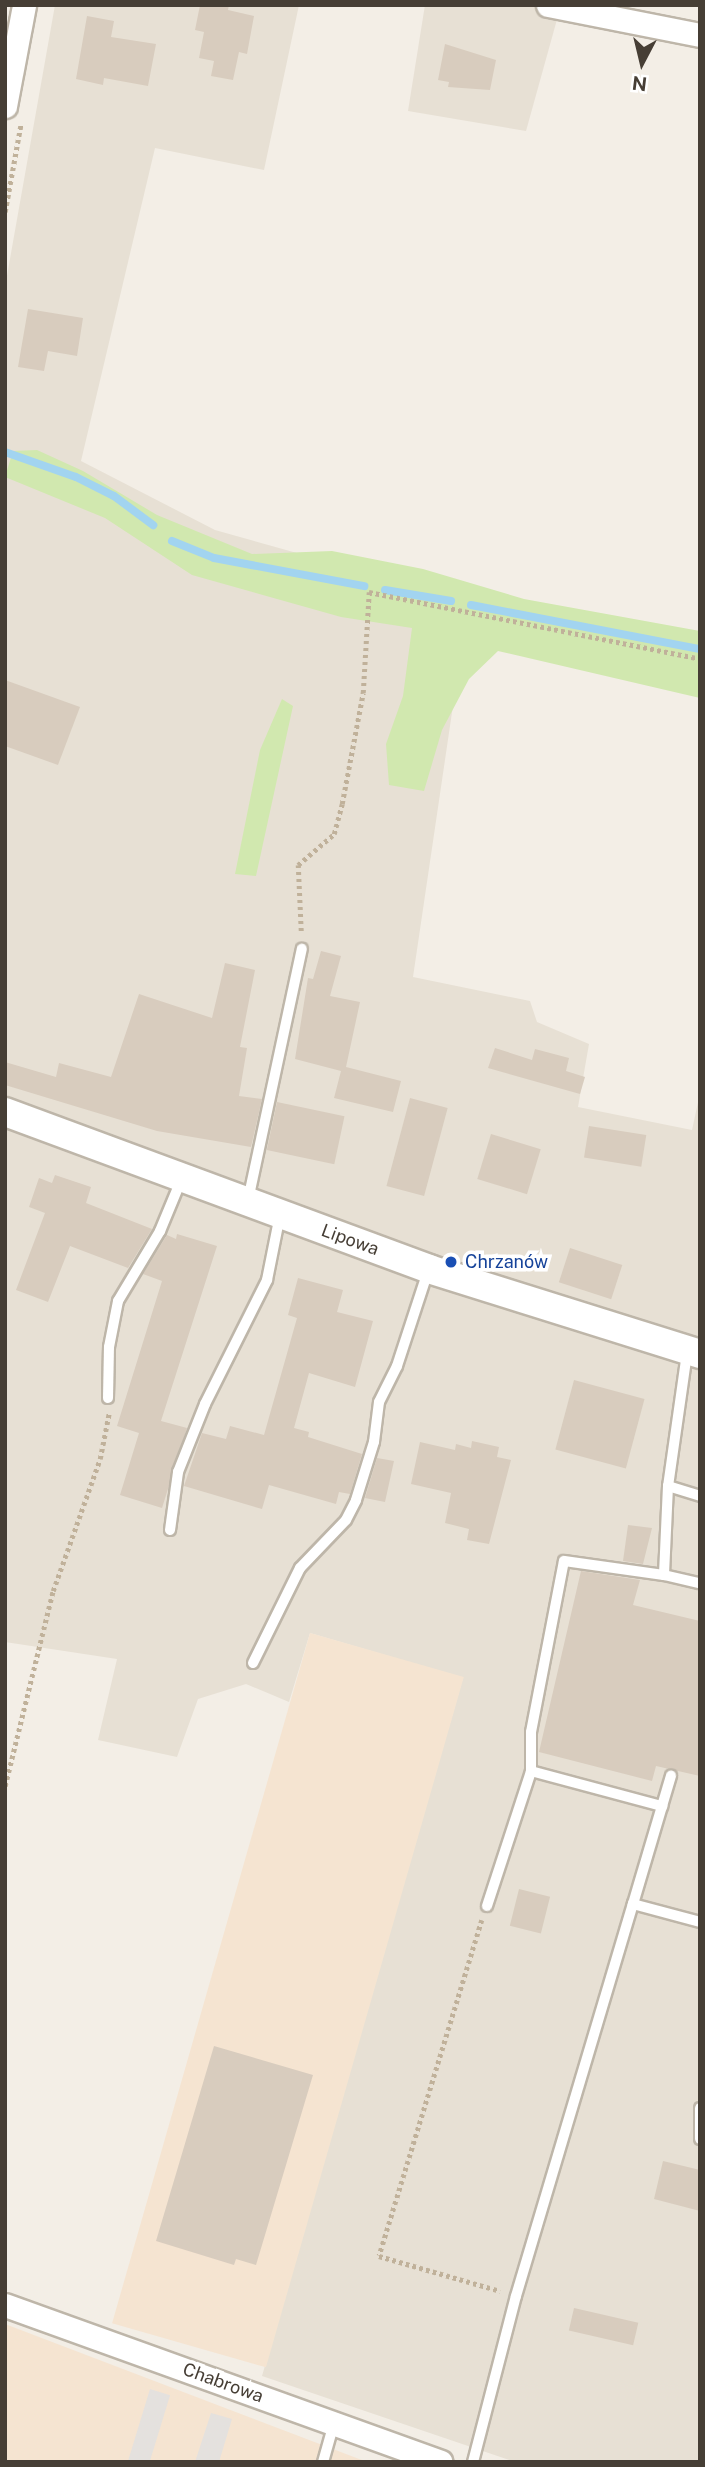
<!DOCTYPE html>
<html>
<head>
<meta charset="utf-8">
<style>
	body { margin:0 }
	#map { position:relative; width:705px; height:2467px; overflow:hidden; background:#f3eee6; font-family:"Public Sans",sans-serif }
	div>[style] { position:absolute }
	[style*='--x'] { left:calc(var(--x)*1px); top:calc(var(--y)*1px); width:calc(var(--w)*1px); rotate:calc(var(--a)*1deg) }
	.residential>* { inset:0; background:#e7e0d4 }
	.commercial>* { inset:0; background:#f5e4d1; transform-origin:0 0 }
	.green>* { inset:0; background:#d1e8af }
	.parking>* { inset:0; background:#e4e1de; transform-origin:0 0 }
	.stream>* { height:8px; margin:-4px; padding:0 4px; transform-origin:4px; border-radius:4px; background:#a2d4f0 }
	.building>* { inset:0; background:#d8ccbe; transform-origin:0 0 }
	.path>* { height:4.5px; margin-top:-2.25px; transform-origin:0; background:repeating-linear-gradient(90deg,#c0b19a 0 3.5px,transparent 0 7px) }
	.roads { filter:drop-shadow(2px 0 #beb6a9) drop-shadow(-2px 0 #beb6a9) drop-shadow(0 2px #beb6a9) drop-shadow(0 -2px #beb6a9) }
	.service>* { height:10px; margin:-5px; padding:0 5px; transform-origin:5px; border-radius:5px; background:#fff }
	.minor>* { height:23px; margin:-11.5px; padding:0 11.5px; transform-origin:11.5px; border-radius:11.5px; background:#fff }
	.tertiary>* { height:28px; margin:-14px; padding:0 14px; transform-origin:14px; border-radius:14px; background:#fff }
	.dots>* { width:19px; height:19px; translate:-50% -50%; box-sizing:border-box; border:4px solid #fff; border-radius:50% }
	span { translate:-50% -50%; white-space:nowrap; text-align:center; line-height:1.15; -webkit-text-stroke:7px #fff; paint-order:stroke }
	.street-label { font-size:18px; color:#463e35 }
	.transit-label { font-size:18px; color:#164399 }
	.left { translate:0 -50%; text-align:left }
	.frame { position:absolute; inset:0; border:7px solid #463e35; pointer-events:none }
	.north { position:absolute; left:607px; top:28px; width:70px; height:70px; -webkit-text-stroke:5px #fff; paint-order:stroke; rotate:187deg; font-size:19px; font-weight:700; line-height:28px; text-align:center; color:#463e35 }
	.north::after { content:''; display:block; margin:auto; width:24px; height:32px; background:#463e35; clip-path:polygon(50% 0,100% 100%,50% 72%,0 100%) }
</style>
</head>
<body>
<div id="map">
	<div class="residential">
		<i style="clip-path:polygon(55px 5px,299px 5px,264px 170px,155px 148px,81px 461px,215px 530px,461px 599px,459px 665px,413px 977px,530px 1001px,537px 1022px,589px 1044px,578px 1107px,692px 1130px,700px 1093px,700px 2462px,515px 2462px,262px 2376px,463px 1678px,310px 1633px,289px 1702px,246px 1684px,198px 1699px,177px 1757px,98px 1740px,117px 1659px,5px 1642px,5px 287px)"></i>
		<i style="clip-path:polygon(425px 5px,561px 5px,526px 131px,408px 111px)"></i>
	</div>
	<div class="commercial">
		<i style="left:310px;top:1633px;width:160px;height:718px;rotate:16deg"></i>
		<i style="clip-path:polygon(5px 2324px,367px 2462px,5px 2462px)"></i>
	</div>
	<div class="green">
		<i style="clip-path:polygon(37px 450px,83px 471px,157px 515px,252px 554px,332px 551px,423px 569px,524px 599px,700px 631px,700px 698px,498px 651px,469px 679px,442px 730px,424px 791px,389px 785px,386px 744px,403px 696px,412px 628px,341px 617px,192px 575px,105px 518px,5px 477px,13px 451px)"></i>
		<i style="clip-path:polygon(282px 699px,293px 706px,256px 876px,235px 874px,260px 750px)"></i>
	</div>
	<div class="parking">
		<i style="left:150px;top:2389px;width:21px;height:76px;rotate:17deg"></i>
		<i style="clip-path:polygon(211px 2413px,232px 2419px,219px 2462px,195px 2462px)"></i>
	</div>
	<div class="stream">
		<i style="--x:5;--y:452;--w:75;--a:19.4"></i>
		<i style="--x:76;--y:477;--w:42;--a:26.6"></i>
		<i style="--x:114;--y:496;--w:49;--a:36.6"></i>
		<i style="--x:172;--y:541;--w:45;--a:22"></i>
		<i style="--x:214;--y:558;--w:153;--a:10.6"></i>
		<i style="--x:385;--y:590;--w:67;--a:9.5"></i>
		<i style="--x:471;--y:605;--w:233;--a:10.9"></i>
	</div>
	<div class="building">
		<i style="clip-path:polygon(200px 5px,229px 5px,228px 10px,254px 16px,247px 54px,239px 52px,233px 80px,211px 76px,214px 61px,199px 58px,204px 32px,195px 30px)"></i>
		<i style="clip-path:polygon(87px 16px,114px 21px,111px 37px,156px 44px,148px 86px,104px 78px,103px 85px,76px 79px)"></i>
		<i style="clip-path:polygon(445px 44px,496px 60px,490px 90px,448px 87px,449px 82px,438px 80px)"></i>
		<i style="clip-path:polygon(28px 309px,83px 318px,77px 356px,48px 351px,44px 371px,18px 367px)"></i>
		<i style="clip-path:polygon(5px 680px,80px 707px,58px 765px,5px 746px)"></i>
		<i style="clip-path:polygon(321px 951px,341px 956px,330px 996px,360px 1002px,346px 1067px,401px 1081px,393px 1112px,334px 1098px,341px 1071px,295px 1059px,308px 978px,313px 979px)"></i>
		<i style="clip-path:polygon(225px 963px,255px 970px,240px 1047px,247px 1048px,239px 1096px,262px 1099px,251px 1147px,157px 1131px,5px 1085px,5px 1062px,56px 1077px,59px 1063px,111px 1077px,139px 994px,212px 1018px)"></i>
		<i style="clip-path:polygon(495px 1048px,532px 1060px,535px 1049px,569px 1058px,566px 1071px,585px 1077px,580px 1094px,488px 1068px)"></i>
		<i style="left:410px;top:1098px;width:39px;height:91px;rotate:15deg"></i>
		<i style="left:277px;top:1102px;width:69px;height:49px;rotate:12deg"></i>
		<i style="left:589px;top:1126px;width:58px;height:32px;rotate:9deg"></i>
		<i style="left:491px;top:1134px;width:52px;height:47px;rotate:17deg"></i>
		<i style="clip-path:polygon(55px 1175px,91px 1187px,86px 1203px,152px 1229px,128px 1268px,70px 1246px,48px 1302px,16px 1290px,45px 1213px,29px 1207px,39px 1178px,52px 1183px)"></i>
		<i style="clip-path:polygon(177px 1234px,217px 1246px,161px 1421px,187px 1428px,162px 1508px,120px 1495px,139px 1433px,117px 1426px,162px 1281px,143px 1274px,167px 1235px,176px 1239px)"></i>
		<i style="left:570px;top:1248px;width:55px;height:36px;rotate:18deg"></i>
		<i style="clip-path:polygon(298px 1278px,343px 1290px,337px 1312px,373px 1321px,355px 1387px,309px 1373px,294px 1428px,309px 1432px,308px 1437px,362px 1454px,350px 1494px,339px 1492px,336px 1504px,269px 1485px,262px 1509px,184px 1486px,202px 1433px,226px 1439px,230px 1426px,264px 1435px,297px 1318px,288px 1315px)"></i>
		<i style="left:574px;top:1380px;width:73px;height:72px;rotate:15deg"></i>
		<i style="clip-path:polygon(472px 1441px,499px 1447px,497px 1457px,511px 1460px,489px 1544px,467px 1540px,469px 1529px,445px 1523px,451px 1493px,411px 1484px,420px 1442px,455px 1450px,456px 1444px,471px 1448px)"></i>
		<i style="clip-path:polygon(377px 1458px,394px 1461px,385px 1502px,365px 1498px)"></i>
		<i style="clip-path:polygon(628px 1525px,652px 1528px,643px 1564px,623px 1561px)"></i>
		<i style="clip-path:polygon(581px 1571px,640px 1580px,633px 1605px,700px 1621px,700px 1776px,656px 1766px,652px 1781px,539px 1752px)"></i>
		<i style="left:519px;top:1889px;width:32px;height:38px;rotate:14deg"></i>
		<i style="clip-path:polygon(214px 2046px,313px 2075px,256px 2265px,236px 2259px,234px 2265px,156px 2241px)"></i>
		<i style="clip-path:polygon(663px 2161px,700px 2170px,700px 2211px,654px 2199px)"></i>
		<i style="left:574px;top:2308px;width:66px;height:23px;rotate:13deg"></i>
	</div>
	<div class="path">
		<i style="--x:5;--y:212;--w:90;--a:-79.8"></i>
		<i style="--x:301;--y:931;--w:66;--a:-92.6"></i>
		<i style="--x:298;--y:865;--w:48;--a:-40.7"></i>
		<i style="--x:334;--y:834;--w:31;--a:-75"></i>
		<i style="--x:342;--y:804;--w:113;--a:-79.3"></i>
		<i style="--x:363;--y:693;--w:101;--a:-86.6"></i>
		<i style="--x:369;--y:592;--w:338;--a:11.4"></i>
		<i style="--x:5;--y:1786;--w:201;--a:-76.2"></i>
		<i style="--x:53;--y:1591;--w:140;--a:-70.4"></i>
		<i style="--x:100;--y:1459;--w:47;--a:-78.9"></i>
		<i style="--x:482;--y:1920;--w:351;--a:107"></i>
		<i style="--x:379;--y:2256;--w:126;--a:16.1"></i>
	</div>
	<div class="roads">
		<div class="service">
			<i style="--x:248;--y:1200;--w:257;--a:-77.9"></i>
			<i style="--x:687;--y:1353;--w:134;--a:98.1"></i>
			<i style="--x:668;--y:1486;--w:89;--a:92.6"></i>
			<i style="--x:664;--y:1575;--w:37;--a:13"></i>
			<i style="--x:108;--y:1398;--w:51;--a:-88.9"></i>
			<i style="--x:109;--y:1347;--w:47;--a:-78.9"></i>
			<i style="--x:118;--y:1301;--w:82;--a:-59"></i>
			<i style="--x:160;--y:1231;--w:57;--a:-67.5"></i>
			<i style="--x:668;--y:1486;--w:34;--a:17"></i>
			<i style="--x:170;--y:1530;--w:59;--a:-82.1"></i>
			<i style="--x:178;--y:1472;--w:73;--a:-68.3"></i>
			<i style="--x:205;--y:1404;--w:139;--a:-63.4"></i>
			<i style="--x:267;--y:1280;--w:66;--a:-78.7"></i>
			<i style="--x:253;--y:1663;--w:106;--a:-63.7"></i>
			<i style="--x:300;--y:1568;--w:66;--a:-46.2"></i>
			<i style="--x:346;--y:1520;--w:22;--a:-63"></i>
			<i style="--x:356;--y:1500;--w:61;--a:-72.8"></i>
			<i style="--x:374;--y:1442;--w:40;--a:-82.9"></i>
			<i style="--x:379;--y:1402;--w:40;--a:-63.4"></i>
			<i style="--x:397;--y:1366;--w:100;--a:-71.9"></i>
			<i style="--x:531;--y:1771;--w:39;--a:-90"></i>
			<i style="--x:531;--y:1732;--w:174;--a:-79.1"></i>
			<i style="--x:564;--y:1561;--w:101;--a:8"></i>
			<i style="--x:633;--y:1904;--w:134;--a:-73.5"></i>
			<i style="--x:487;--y:1906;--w:142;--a:-71.9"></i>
			<i style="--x:531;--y:1771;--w:136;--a:15"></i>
			<i style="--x:700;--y:2108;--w:31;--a:90"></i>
			<i style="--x:323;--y:2462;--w:41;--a:-74.2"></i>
			<i style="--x:473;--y:2462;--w:171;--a:-75.5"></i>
			<i style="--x:516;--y:2296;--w:409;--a:-73.4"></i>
			<i style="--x:633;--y:1904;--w:69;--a:15"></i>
		</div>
		<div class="minor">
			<i style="--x:548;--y:5;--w:155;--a:11.2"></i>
			<i style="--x:5;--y:106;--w:103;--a:-79.3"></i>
			<i style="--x:5;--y:2305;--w:463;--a:19.8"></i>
		</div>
		<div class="tertiary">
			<i style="--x:5;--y:1112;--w:452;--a:20.3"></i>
			<i style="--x:429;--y:1269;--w:284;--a:17.4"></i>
		</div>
	</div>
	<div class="dots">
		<i style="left:451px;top:1262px;background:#1a4fb4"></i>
	</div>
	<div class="street-label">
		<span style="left:350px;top:1240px;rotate:20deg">Lipowa</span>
		<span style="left:223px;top:2383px;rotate:20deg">Chabrowa</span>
	</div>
	<div class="transit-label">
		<span class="left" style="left:465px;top:1262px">Chrzanów</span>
	</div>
	<div class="frame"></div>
	<div class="north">N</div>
</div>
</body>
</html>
